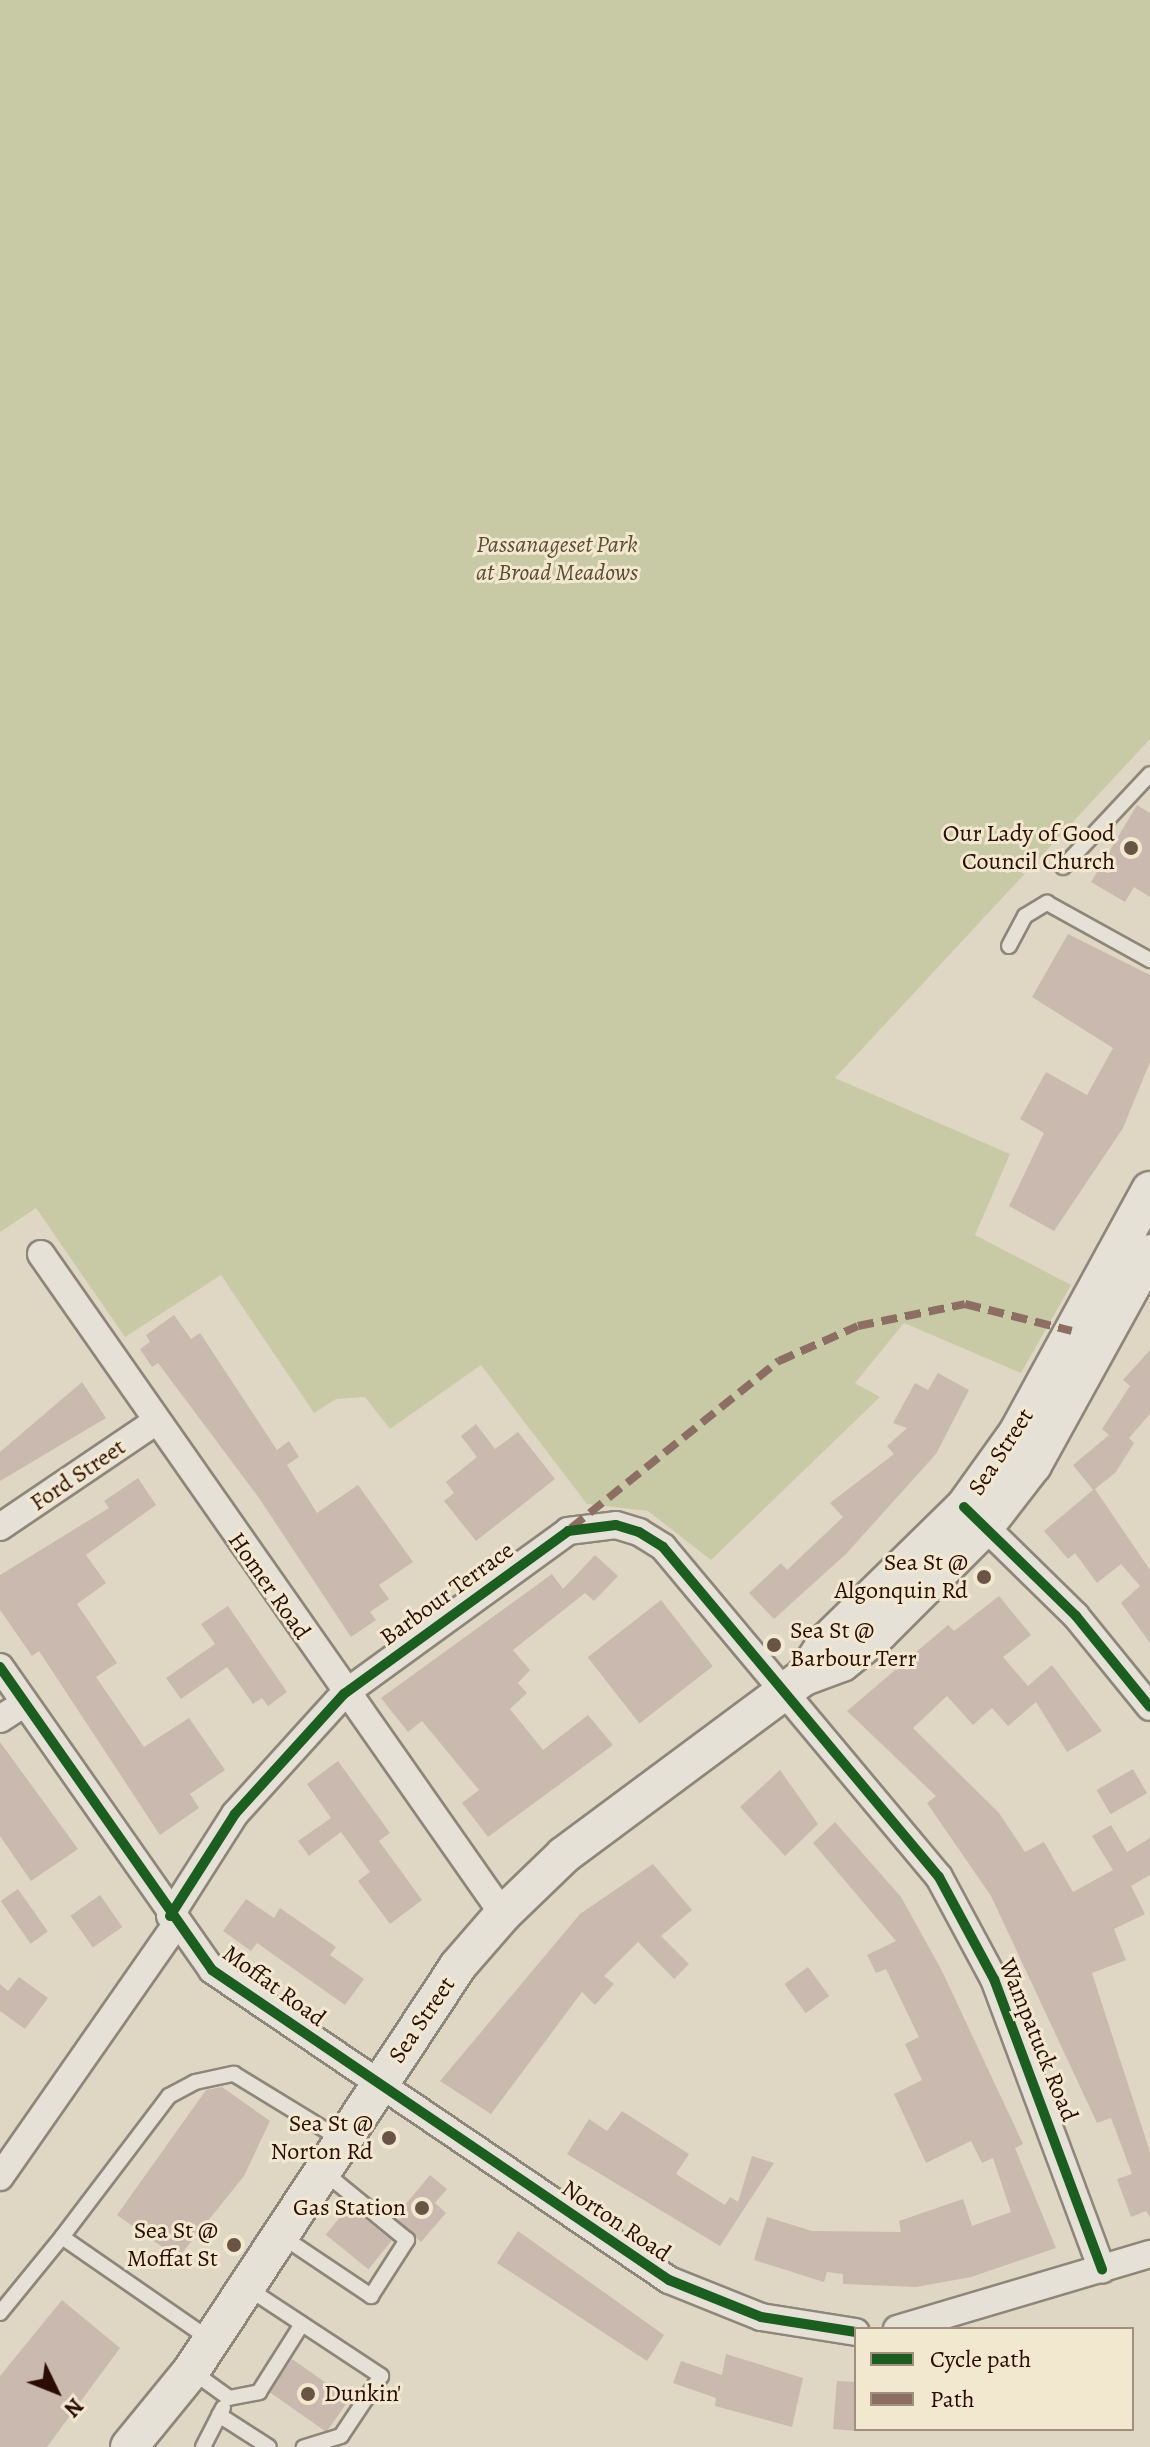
<!DOCTYPE html>
<html>
<head>
<meta charset="utf-8">
<style>
	body { margin:0 }
	#map { position:relative; width:1150px; height:2447px; overflow:hidden; background:#dfd7c3; font-family:Alegreya,serif }
	div>[style] { position:absolute }
	[style*='--x'] { left:calc(var(--x)*1px); top:calc(var(--y)*1px); width:calc(var(--w)*1px); rotate:calc(var(--a)*1deg) }
	.green>* { inset:0; background:#c8caa6 }
	.building>* { inset:0; background:#cab9ae; transform-origin:0 0 }
	.roads { filter:drop-shadow(2px 0 #8f867a) drop-shadow(-2px 0 #8f867a) drop-shadow(0 2px #8f867a) drop-shadow(0 -2px #8f867a) }
	.lane>* { height:14px; margin:-7px; padding:0 7px; transform-origin:7px; border-radius:7px; background:#e6e1d7 }
	.street>* { height:26px; margin:-13px; padding:0 13px; transform-origin:13px; border-radius:13px; background:#e6e1d7 }
	.secondary>* { height:36px; margin:-18px; padding:0 18px; transform-origin:18px; border-radius:18px; background:#e6e1d7 }
	.quiet>* { height:8px; margin-top:-4px; transform-origin:0; background:repeating-linear-gradient(90deg,#8d6e63 0 16px,transparent 0 24px) }
	.cycleway>* { height:10px; margin:-5px; padding:0 5px; transform-origin:5px; border-radius:5px; background:#1b5e20 }
	.dots>* { width:22px; height:22px; translate:-50% -50%; box-sizing:border-box; border:4px solid #f2e8d0; border-radius:50% }
	span { translate:-50% -50%; white-space:nowrap; text-align:center; line-height:1.15; -webkit-text-stroke:6px #f2e8d0; paint-order:stroke }
	.park-label { font-size:24px; color:#5c4c34; font-style:italic }
	.poi-label { font-size:24px; color:#2b0d03 }
	.right { translate:-100% -50%; text-align:right }
	.left { translate:0 -50%; text-align:left }
	.street-label { font-size:24px; color:#2b0d03 }
	.legend { position:absolute; left:854px; top:2327px; width:280px; height:104px; box-sizing:border-box; background:#f2e8d0; border:2px solid #a2907e; margin:0; padding:10px 14px; list-style:none; font-size:24px; color:#2b0d03 }
	.legend li { display:flex; align-items:center; gap:16px; height:40px }
	.legend b { width:40px; border:2px solid #a2907e }
	.north { position:absolute; left:16px; top:2351px; width:80px; height:80px; -webkit-text-stroke:6px #f2e8d0; paint-order:stroke; rotate:133deg; font-size:22px; font-weight:700; line-height:32px; text-align:center; color:#2b0d03 }
	.north::after { content:''; display:block; margin:auto; width:28px; height:36px; background:#2b0d03; clip-path:polygon(50% 0,100% 100%,50% 72%,0 100%) }
</style>
</head>
<body>
<div id="map">
	<div class="green">
		<i style="clip-path:polygon(0 0,1150px 0,1150px 739px,835px 1078px,1010px 1154px,975px 1235px,1071px 1285px,1021px 1373px,904px 1323px,855px 1383px,880px 1397px,711px 1560px,648px 1511px,587px 1504px,481px 1365px,390px 1429px,365px 1397px,336px 1399px,314px 1413px,221px 1275px,125px 1337px,36px 1208px,0 1232px)"></i>
	</div>
	<div class="building">
		<i style="clip-path:polygon(1137px 805px,1150px 813px,1150px 897px,1134px 887px,1125px 902px,1091px 882px)"></i>
		<i style="clip-path:polygon(1068px 934px,1150px 975px,1150px 1062px,1123px 1128px,1054px 1231px,1009px 1206px,1044px 1133px,1020px 1119px,1046px 1072px,1087px 1095px,1113px 1048px,1032px 997px)"></i>
		<i style="clip-path:polygon(174px 1315px,191px 1339px,200px 1333px,277px 1450px,289px 1441px,299px 1457px,287px 1465px,317px 1513px,358px 1485px,413px 1562px,379px 1585px,389px 1599px,370px 1612px,376px 1620px,351px 1637px,259px 1498px,158px 1363px,152px 1367px,140px 1349px,150px 1342px,146px 1335px)"></i>
		<i style="clip-path:polygon(1150px 1350px,1150px 1414px,1129px 1438px,1134px 1443px,1116px 1472px,1095px 1489px,1150px 1570px,1150px 1643px,1121px 1603px,1140px 1586px,1121px 1564px,1097px 1583px,1075px 1553px,1068px 1559px,1044px 1531px,1093px 1490px,1073px 1465px,1109px 1435px,1102px 1429px,1130px 1386px,1123px 1380px)"></i>
		<i style="clip-path:polygon(938px 1373px,969px 1390px,936px 1454px,846px 1554px,774px 1619px,749px 1593px,781px 1563px,787px 1570px,843px 1517px,830px 1503px,894px 1454px,887px 1446px,907px 1428px,893px 1423px,915px 1383px,928px 1390px)"></i>
		<i style="clip-path:polygon(82px 1382px,106px 1418px,0 1481px,0 1452px)"></i>
		<i style="clip-path:polygon(476px 1424px,495px 1449px,518px 1432px,555px 1479px,476px 1541px,444px 1501px,454px 1493px,446px 1482px,477px 1457px,461px 1436px)"></i>
		<i style="clip-path:polygon(138px 1478px,156px 1505px,86px 1555px,106px 1583px,77px 1604px,117px 1663px,96px 1677px,144px 1747px,189px 1718px,225px 1770px,190px 1794px,199px 1808px,160px 1835px,39px 1651px,32px 1656px,0 1610px,0 1575px,109px 1508px,104px 1501px)"></i>
		<i style="clip-path:polygon(595px 1555px,618px 1576px,594px 1601px,585px 1593px,513px 1650px,530px 1670px,518px 1683px,527px 1693px,510px 1709px,543px 1750px,588px 1715px,613px 1745px,488px 1837px,462px 1803px,479px 1790px,422px 1721px,408px 1732px,381px 1698px,552px 1574px,563px 1589px)"></i>
		<i style="clip-path:polygon(999px 1596px,1031px 1635px,1003px 1657px,1028px 1686px,1052px 1665px,1102px 1731px,1067px 1752px,1036px 1702px,1008px 1726px,992px 1708px,973px 1725px,947px 1696px,913px 1728px,999px 1813px,1025px 1852px,1044px 1842px,1073px 1892px,1113px 1870px,1092px 1836px,1111px 1825px,1127px 1852px,1150px 1838px,1150px 1875px,1131px 1886px,1145px 1914px,1114px 1929px,1126px 1960px,1092px 1973px,1150px 2152px,1150px 2217px,1146px 2211px,1131px 2217px,1117px 2179px,1132px 2174px,1111px 2118px,1097px 2123px,991px 1896px,927px 1803px,936px 1796px,847px 1711px,948px 1625px,954px 1631px)"></i>
		<i style="left:661px;top:1600px;width:84px;height:93px;rotate:52deg"></i>
		<i style="clip-path:polygon(228px 1606px,287px 1692px,268px 1706px,262px 1698px,253px 1704px,227px 1667px,181px 1699px,166px 1678px,215px 1644px,201px 1624px)"></i>
		<i style="clip-path:polygon(0 1742px,78px 1849px,31px 1881px,0 1836px)"></i>
		<i style="clip-path:polygon(338px 1761px,390px 1833px,379px 1841px,422px 1900px,390px 1924px,358px 1881px,370px 1872px,341px 1832px,309px 1856px,298px 1841px,331px 1818px,307px 1784px)"></i>
		<i style="left:1133px;top:1769px;width:28px;height:42px;rotate:60deg"></i>
		<i style="clip-path:polygon(780px 1770px,818px 1824px,785px 1856px,740px 1807px)"></i>
		<i style="clip-path:polygon(835px 1822px,901px 1897px,942px 1971px,1023px 2144px,1015px 2148px,1056px 2248px,971px 2277px,916px 2287px,843px 2284px,843px 2274px,827px 2272px,824px 2282px,754px 2260px,767px 2217px,812px 2231px,901px 2232px,899px 2221px,963px 2199px,972px 2226px,1011px 2212px,993px 2158px,982px 2163px,971px 2141px,926px 2163px,894px 2094px,922px 2080px,905px 2044px,919px 2037px,886px 1969px,876px 1973px,867px 1955px,896px 1941px,813px 1843px)"></i>
		<i style="clip-path:polygon(653px 1864px,692px 1910px,661px 1936px,689px 1964px,674px 1979px,638px 1942px,604px 1976px,614px 1984px,595px 2005px,582px 1992px,491px 2114px,440px 2081px,580px 1914px)"></i>
		<i style="left:18px;top:1889px;width:52px;height:21px;rotate:55deg"></i>
		<i style="left:100px;top:1895px;width:39px;height:36px;rotate:55deg"></i>
		<i style="clip-path:polygon(246px 1899px,274px 1918px,280px 1908px,336px 1947px,330px 1955px,364px 1979px,345px 2005px,257px 1943px,251px 1951px,223px 1931px)"></i>
		<i style="left:808px;top:1967px;width:36px;height:29px;rotate:54deg"></i>
		<i style="clip-path:polygon(19px 1977px,48px 1998px,25px 2029px,0 2011px,0 1984px,8px 1991px)"></i>
		<i style="clip-path:polygon(222px 2087px,270px 2121px,244px 2176px,178px 2258px,117px 2215px,206px 2090px)"></i>
		<i style="clip-path:polygon(622px 2111px,689px 2154px,676px 2174px,725px 2205px,730px 2197px,738px 2202px,752px 2156px,774px 2163px,720px 2246px,567px 2154px,589px 2119px,607px 2131px)"></i>
		<i style="clip-path:polygon(430px 2175px,447px 2189px,435px 2203px,446px 2213px,421px 2242px,395px 2217px)"></i>
		<i style="left:349px;top:2206px;width:55px;height:37px;rotate:39deg"></i>
		<i style="clip-path:polygon(518px 2231px,664px 2335px,647px 2361px,497px 2263px)"></i>
		<i style="clip-path:polygon(62px 2300px,120px 2348px,47px 2447px,0 2447px,0 2376px)"></i>
		<i style="clip-path:polygon(726px 2354px,803px 2378px,792px 2427px,715px 2406px,716px 2398px,673px 2383px,681px 2361px,722px 2375px)"></i>
		<i style="left:292px;top:2359px;width:70px;height:40px;rotate:35deg"></i>
		<i style="clip-path:polygon(837px 2381px,856px 2382px,856px 2431px,833px 2429px)"></i>
	</div>
	<div class="roads">
		<div class="lane">
			<i style="--x:1063;--y:867;--w:127;--a:-46.9"></i>
			<i style="--x:1009;--y:946;--w:34;--a:-62"></i>
			<i style="--x:1025;--y:916;--w:26;--a:-31"></i>
			<i style="--x:1047;--y:903;--w:118;--a:29"></i>
			<i style="--x:280;--y:2235;--w:110;--a:33.8"></i>
			<i style="--x:371;--y:2296;--w:67;--a:-57.3"></i>
			<i style="--x:407;--y:2240;--w:107;--a:-140.7"></i>
			<i style="--x:62;--y:2237;--w:177;--a:-52.8"></i>
			<i style="--x:169;--y:2096;--w:30;--a:-28"></i>
			<i style="--x:195;--y:2082;--w:40;--a:-12"></i>
			<i style="--x:234;--y:2074;--w:127;--a:31.4"></i>
			<i style="--x:246;--y:2287;--w:162;--a:33.4"></i>
			<i style="--x:381;--y:2376;--w:72;--a:123.7"></i>
			<i style="--x:341;--y:2436;--w:39;--a:163"></i>
			<i style="--x:0;--y:2313;--w:98;--a:-50.8"></i>
			<i style="--x:62;--y:2237;--w:181;--a:34.7"></i>
			<i style="--x:193;--y:2372;--w:44;--a:35.8"></i>
			<i style="--x:229;--y:2398;--w:31;--a:-11"></i>
			<i style="--x:259;--y:2392;--w:80;--a:-57.7"></i>
			<i style="--x:219;--y:2415;--w:59;--a:32.6"></i>
			<i style="--x:203;--y:2447;--w:44;--a:-62.9"></i>
		</div>
		<div class="street">
			<i style="--x:41;--y:1254;--w:806;--a:55.01"></i>
			<i style="--x:973;--y:1515;--w:144;--a:44.4"></i>
			<i style="--x:1076;--y:1616;--w:117;--a:50.9"></i>
			<i style="--x:0;--y:1527;--w:187;--a:-34.1"></i>
			<i style="--x:0;--y:1667;--w:370;--a:55"></i>
			<i style="--x:212;--y:1970;--w:552;--a:34.15"></i>
			<i style="--x:669;--y:2280;--w:99;--a:21.9"></i>
			<i style="--x:761;--y:2317;--w:96;--a:9"></i>
			<i style="--x:0;--y:1719;--w:27;--a:-33"></i>
			<i style="--x:170;--y:1916;--w:121;--a:-57.5"></i>
			<i style="--x:235;--y:1814;--w:162;--a:-47.8"></i>
			<i style="--x:344;--y:1694;--w:277;--a:-36"></i>
			<i style="--x:568;--y:1531;--w:48;--a:-7.1"></i>
			<i style="--x:616;--y:1525;--w:24;--a:17"></i>
			<i style="--x:639;--y:1532;--w:28;--a:32"></i>
			<i style="--x:663;--y:1547;--w:430;--a:50.1"></i>
			<i style="--x:939;--y:1877;--w:116;--a:61.7"></i>
			<i style="--x:994;--y:1979;--w:310;--a:69.6"></i>
			<i style="--x:0;--y:2177;--w:307;--a:-55.1"></i>
			<i style="--x:897;--y:2329;--w:264;--a:-16.5"></i>
		</div>
		<div class="secondary">
			<i style="--x:804;--y:1677;--w:40;--a:-20.2"></i>
			<i style="--x:842;--y:1663;--w:48;--a:-39"></i>
			<i style="--x:879;--y:1633;--w:150;--a:-45"></i>
			<i style="--x:985;--y:1527;--w:78;--a:-52.3"></i>
			<i style="--x:1033;--y:1465;--w:242;--a:-61.1"></i>
			<i style="--x:129;--y:2447;--w:98;--a:-50.8"></i>
			<i style="--x:191;--y:2371;--w:484;--a:-56.6"></i>
			<i style="--x:457;--y:1967;--w:70;--a:-49"></i>
			<i style="--x:503;--y:1914;--w:85;--a:-44"></i>
			<i style="--x:564;--y:1855;--w:299;--a:-36.6"></i>
			<i style="--x:804;--y:1677;--w:43;--a:-57.4"></i>
			<i style="--x:827;--y:1641;--w:192;--a:-44.4"></i>
			<i style="--x:964;--y:1507;--w:91;--a:-54.4"></i>
			<i style="--x:1017;--y:1433;--w:277;--a:-61.3"></i>
		</div>
	</div>
	<div class="quiet">
		<i style="--x:571;--y:1528;--w:267;--a:-38.8"></i>
		<i style="--x:779;--y:1361;--w:86;--a:-23.9"></i>
		<i style="--x:858;--y:1326;--w:109;--a:-11.6"></i>
		<i style="--x:965;--y:1304;--w:110;--a:14.2"></i>
	</div>
	<div class="cycleway">
		<i style="--x:964;--y:1507;--w:156;--a:44.2"></i>
		<i style="--x:1076;--y:1616;--w:117;--a:50.9"></i>
		<i style="--x:0;--y:1667;--w:370;--a:55"></i>
		<i style="--x:212;--y:1970;--w:552;--a:34.15"></i>
		<i style="--x:669;--y:2280;--w:99;--a:21.9"></i>
		<i style="--x:761;--y:2317;--w:96;--a:9"></i>
		<i style="--x:170;--y:1916;--w:121;--a:-57.5"></i>
		<i style="--x:235;--y:1814;--w:162;--a:-47.8"></i>
		<i style="--x:344;--y:1694;--w:277;--a:-36"></i>
		<i style="--x:568;--y:1531;--w:48;--a:-7.1"></i>
		<i style="--x:616;--y:1525;--w:24;--a:17"></i>
		<i style="--x:639;--y:1532;--w:28;--a:32"></i>
		<i style="--x:663;--y:1547;--w:430;--a:50.1"></i>
		<i style="--x:939;--y:1877;--w:116;--a:61.7"></i>
		<i style="--x:994;--y:1979;--w:310;--a:69.6"></i>
	</div>
	<div class="dots">
		<i style="left:1131px;top:848px;background:#6a5446"></i>
		<i style="left:984px;top:1577px;background:#6a5446"></i>
		<i style="left:774px;top:1645px;background:#6a5446"></i>
		<i style="left:389px;top:2138px;background:#6a5446"></i>
		<i style="left:422px;top:2208px;background:#6a5446"></i>
		<i style="left:234px;top:2245px;background:#6a5446"></i>
		<i style="left:308px;top:2394px;background:#6a5446"></i>
	</div>
	<div class="park-label">
		<span style="left:557px;top:559px">Passanageset Park<br>at Broad Meadows</span>
	</div>
	<div class="poi-label">
		<span class="right" style="left:1115px;top:848px">Our Lady of Good<br>Council Church</span>
		<span class="right" style="left:968px;top:1577px">Sea St @<br>Algonquin Rd</span>
		<span class="left" style="left:790px;top:1645px">Sea St @<br>Barbour Terr</span>
		<span class="right" style="left:373px;top:2138px">Sea St @<br>Norton Rd</span>
		<span class="right" style="left:406px;top:2208px">Gas Station</span>
		<span class="right" style="left:218px;top:2245px">Sea St @<br>Moffat St</span>
		<span class="left" style="left:324px;top:2394px">Dunkin'</span>
	</div>
	<div class="street-label">
		<span style="left:1001px;top:1452px;rotate:-57deg">Sea Street</span>
		<span style="left:78px;top:1475px;rotate:-34deg">Ford Street</span>
		<span style="left:269px;top:1586px;rotate:55deg">Homer Road</span>
		<span style="left:447px;top:1594px;rotate:-36deg">Barbour Terrace</span>
		<span style="left:274px;top:1986px;rotate:36deg">Moffat Road</span>
		<span style="left:422px;top:2020px;rotate:-56deg">Sea Street</span>
		<span style="left:1038px;top:2040px;rotate:68deg">Wampatuck Road</span>
		<span style="left:616px;top:2221px;rotate:34deg">Norton Road</span>
	</div>
	<ul class="legend">
	<li><b style="height:10px;background:#1b5e20"></b>Cycle path</li>
	<li><b style="height:10px;background:#8d6e63"></b>Path</li>
	</ul>
	<div class="north">N</div>
</div>
</body>
</html>
